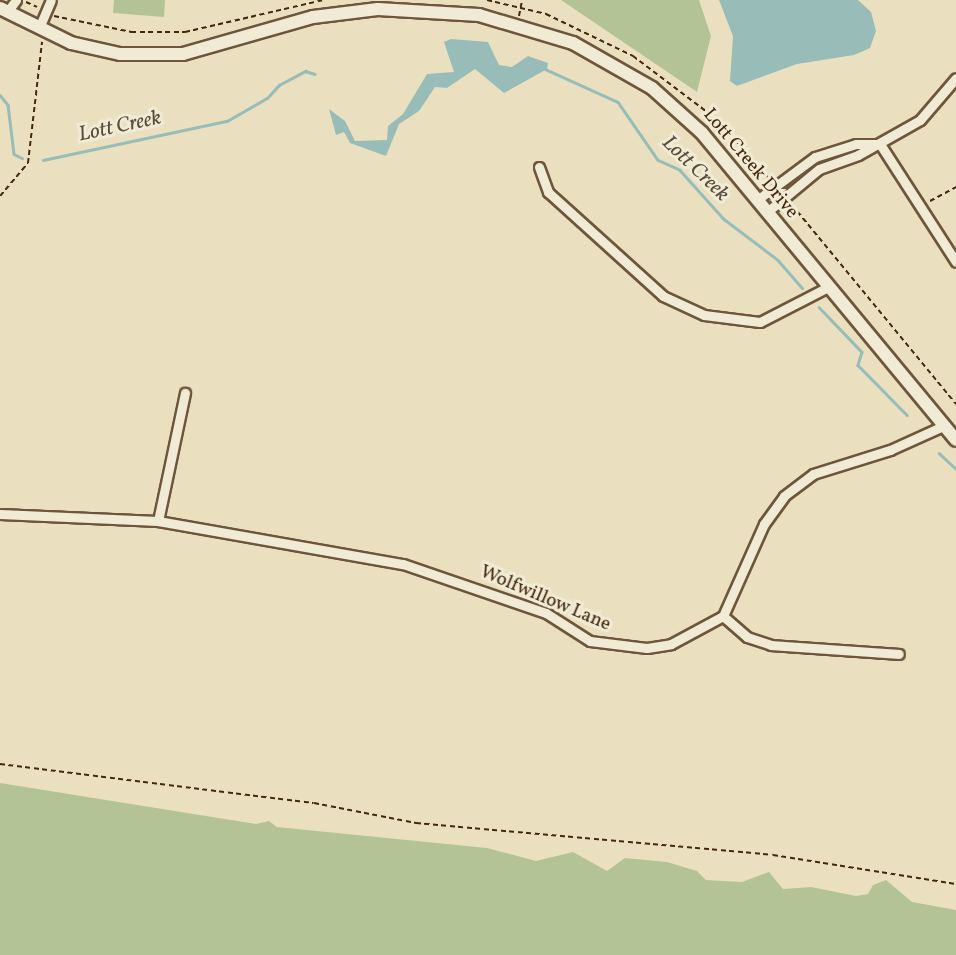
<!DOCTYPE html>
<html>
<head>
<meta charset="utf-8">
<style>
	body { margin:0 }
	#map { position:relative; width:956px; height:955px; overflow:hidden; background:#eae0c0; font-family:Vollkorn,serif }
	div>[style] { position:absolute }
	[style*='--x'] { left:calc(var(--x)*1px); top:calc(var(--y)*1px); width:calc(var(--w)*1px); rotate:calc(var(--a)*1deg) }
	.green>* { inset:0; background:#b4c395 }
	.water>* { inset:0; background:#98bcb7 }
	.stream>* { height:2.5px; margin:-1.25px; padding:0 1.25px; transform-origin:1.25px; border-radius:1.25px; background:#98bcb7 }
	.path>* { height:2px; margin-top:-1px; transform-origin:0; background:repeating-linear-gradient(90deg,#43280f 0 5px,transparent 0 8.5px) }
	.roads { filter:drop-shadow(2px 0 #6d563b) drop-shadow(-2px 0 #6d563b) drop-shadow(0 2px #6d563b) drop-shadow(0 -2px #6d563b) }
	.street>* { height:9px; margin:-4.5px; padding:0 4.5px; transform-origin:4.5px; border-radius:4.5px; background:#f1ebd6 }
	.secondary>* { height:12px; margin:-6px; padding:0 6px; transform-origin:6px; border-radius:6px; background:#f1ebd6 }
	span { translate:-50% -50%; white-space:nowrap; text-align:center; line-height:1.15; -webkit-text-stroke:6px #f1ebd6; paint-order:stroke }
	.street-label { font-size:19px; color:#43280f }
	.water-label { font-size:21px; color:#584d39; font-style:italic }
</style>
</head>
<body>
<div id="map">
	<div class="green">
		<i style="clip-path:polygon(114px 0,165px 0,164px 17px,113px 13px)"></i>
		<i style="clip-path:polygon(561px 0,699px 0,711px 36px,697px 92px)"></i>
		<i style="clip-path:polygon(0 783px,256px 824px,269px 821px,277px 827px,487px 848px,536px 861px,573px 852px,607px 871px,625px 858px,667px 862px,697px 871px,706px 880px,742px 882px,769px 872px,783px 889px,811px 887px,856px 896px,868px 894px,873px 885px,886px 880px,912px 902px,956px 910px,956px 955px,0 955px)"></i>
	</div>
	<div class="water">
		<i style="clip-path:polygon(719px 0,858px 0,871px 12px,876px 31px,870px 48px,854px 55px,797px 64px,737px 86px,730px 81px,733px 36px)"></i>
		<i style="clip-path:polygon(451px 39px,488px 42px,499px 65px,512px 67px,528px 56px,548px 63px,547px 69px,504px 93px,475px 69px,447px 88px,435px 87px,419px 111px,399px 124px,386px 156px,350px 143px,344px 132px,336px 135px,329px 109px,345px 121px,355px 141px,387px 140px,388px 126px,403px 114px,427px 74px,454px 72px,444px 42px)"></i>
	</div>
	<div class="stream">
		<i style="--x:545;--y:69;--w:80;--a:24.3"></i>
		<i style="--x:618;--y:102;--w:70;--a:55.4"></i>
		<i style="--x:658;--y:160;--w:24;--a:24"></i>
		<i style="--x:680;--y:170;--w:66;--a:48.1"></i>
		<i style="--x:724;--y:219;--w:68;--a:37.2"></i>
		<i style="--x:778;--y:260;--w:37;--a:49"></i>
		<i style="--x:0;--y:95;--w:13;--a:51"></i>
		<i style="--x:8;--y:105;--w:49;--a:83"></i>
		<i style="--x:14;--y:154;--w:9;--a:27"></i>
		<i style="--x:43;--y:160;--w:188;--a:-12"></i>
		<i style="--x:227;--y:121;--w:46;--a:-29.9"></i>
		<i style="--x:267;--y:98;--w:18;--a:-47"></i>
		<i style="--x:279;--y:85;--w:30;--a:-28"></i>
		<i style="--x:305;--y:71;--w:10;--a:17"></i>
		<i style="--x:819;--y:307;--w:62;--a:46.3"></i>
		<i style="--x:862;--y:352;--w:14;--a:107"></i>
		<i style="--x:858;--y:365;--w:70;--a:45.6"></i>
		<i style="--x:939;--y:453;--w:23;--a:43"></i>
	</div>
	<div class="path">
		<i style="--x:487;--y:0;--w:61;--a:13.3"></i>
		<i style="--x:546;--y:14;--w:97;--a:25.8"></i>
		<i style="--x:633;--y:56;--w:103;--a:37.1"></i>
		<i style="--x:715;--y:118;--w:82;--a:48"></i>
		<i style="--x:26;--y:2;--w:12;--a:24"></i>
		<i style="--x:54;--y:16;--w:79;--a:11.7"></i>
		<i style="--x:131;--y:32;--w:54;--a:0"></i>
		<i style="--x:185;--y:32;--w:143;--a:-13"></i>
		<i style="--x:519;--y:16;--w:16;--a:-79"></i>
		<i style="--x:0;--y:196;--w:43;--a:-49.7"></i>
		<i style="--x:28;--y:163;--w:122;--a:-83.4"></i>
		<i style="--x:930;--y:201;--w:30;--a:-28"></i>
		<i style="--x:792;--y:205;--w:258;--a:50.5"></i>
		<i style="--x:0;--y:764;--w:316;--a:7.1"></i>
		<i style="--x:314;--y:803;--w:104;--a:11.1"></i>
		<i style="--x:416;--y:823;--w:358;--a:5.1"></i>
		<i style="--x:773;--y:855;--w:185;--a:9"></i>
	</div>
	<div class="roads">
		<div class="street">
			<i style="--x:7;--y:12;--w:15;--a:-53"></i>
			<i style="--x:39;--y:28;--w:30;--a:-67"></i>
			<i style="--x:880;--y:144;--w:140;--a:57.2"></i>
			<i style="--x:539;--y:167;--w:27;--a:70"></i>
			<i style="--x:548;--y:192;--w:155;--a:42.1"></i>
			<i style="--x:663;--y:296;--w:45;--a:24.9"></i>
			<i style="--x:704;--y:315;--w:56;--a:7.1"></i>
			<i style="--x:760;--y:322;--w:76;--a:-27.2"></i>
			<i style="--x:757;--y:200;--w:72;--a:-36.6"></i>
			<i style="--x:815;--y:157;--w:43;--a:-17.6"></i>
			<i style="--x:856;--y:144;--w:22;--a:0"></i>
			<i style="--x:767;--y:212;--w:67;--a:-39.6"></i>
			<i style="--x:819;--y:169;--w:41;--a:-19.7"></i>
			<i style="--x:858;--y:155;--w:71;--a:-29.4"></i>
			<i style="--x:920;--y:120;--w:55;--a:-49.4"></i>
			<i style="--x:0;--y:514;--w:158;--a:2.5"></i>
			<i style="--x:158;--y:521;--w:249;--a:10"></i>
			<i style="--x:403;--y:564;--w:151;--a:18.9"></i>
			<i style="--x:546;--y:613;--w:52;--a:32.5"></i>
			<i style="--x:590;--y:641;--w:57;--a:7"></i>
			<i style="--x:647;--y:648;--w:24;--a:-9"></i>
			<i style="--x:671;--y:644;--w:59;--a:-28.3"></i>
			<i style="--x:723;--y:616;--w:101;--a:-66"></i>
			<i style="--x:764;--y:524;--w:34;--a:-54"></i>
			<i style="--x:784;--y:496;--w:36;--a:-37"></i>
			<i style="--x:813;--y:474;--w:81;--a:-17.3"></i>
			<i style="--x:890;--y:450;--w:58;--a:-24.4"></i>
			<i style="--x:158;--y:521;--w:131;--a:-78.1"></i>
			<i style="--x:723;--y:616;--w:32;--a:41"></i>
			<i style="--x:747;--y:637;--w:25;--a:18"></i>
			<i style="--x:771;--y:645;--w:128;--a:4"></i>
		</div>
		<div class="secondary">
			<i style="--x:0;--y:8;--w:79;--a:26.2"></i>
			<i style="--x:71;--y:43;--w:50;--a:12.7"></i>
			<i style="--x:120;--y:54;--w:63;--a:0"></i>
			<i style="--x:183;--y:54;--w:135;--a:-15.9"></i>
			<i style="--x:313;--y:17;--w:65;--a:-7"></i>
			<i style="--x:378;--y:9;--w:101;--a:3.4"></i>
			<i style="--x:479;--y:15;--w:98;--a:16.6"></i>
			<i style="--x:573;--y:43;--w:91;--a:29.7"></i>
			<i style="--x:652;--y:88;--w:67;--a:42"></i>
			<i style="--x:702;--y:133;--w:398;--a:50.4"></i>
		</div>
	</div>
	<div class="street-label">
		<span style="left:750px;top:164px;rotate:50deg">Lott Creek Drive</span>
		<span style="left:545px;top:599px;rotate:23deg">Wolfwillow Lane</span>
	</div>
	<div class="water-label">
		<span style="left:120px;top:127px;rotate:-12deg">Lott Creek</span>
		<span style="left:695px;top:169px;rotate:44deg">Lott Creek</span>
	</div>
</div>
</body>
</html>
